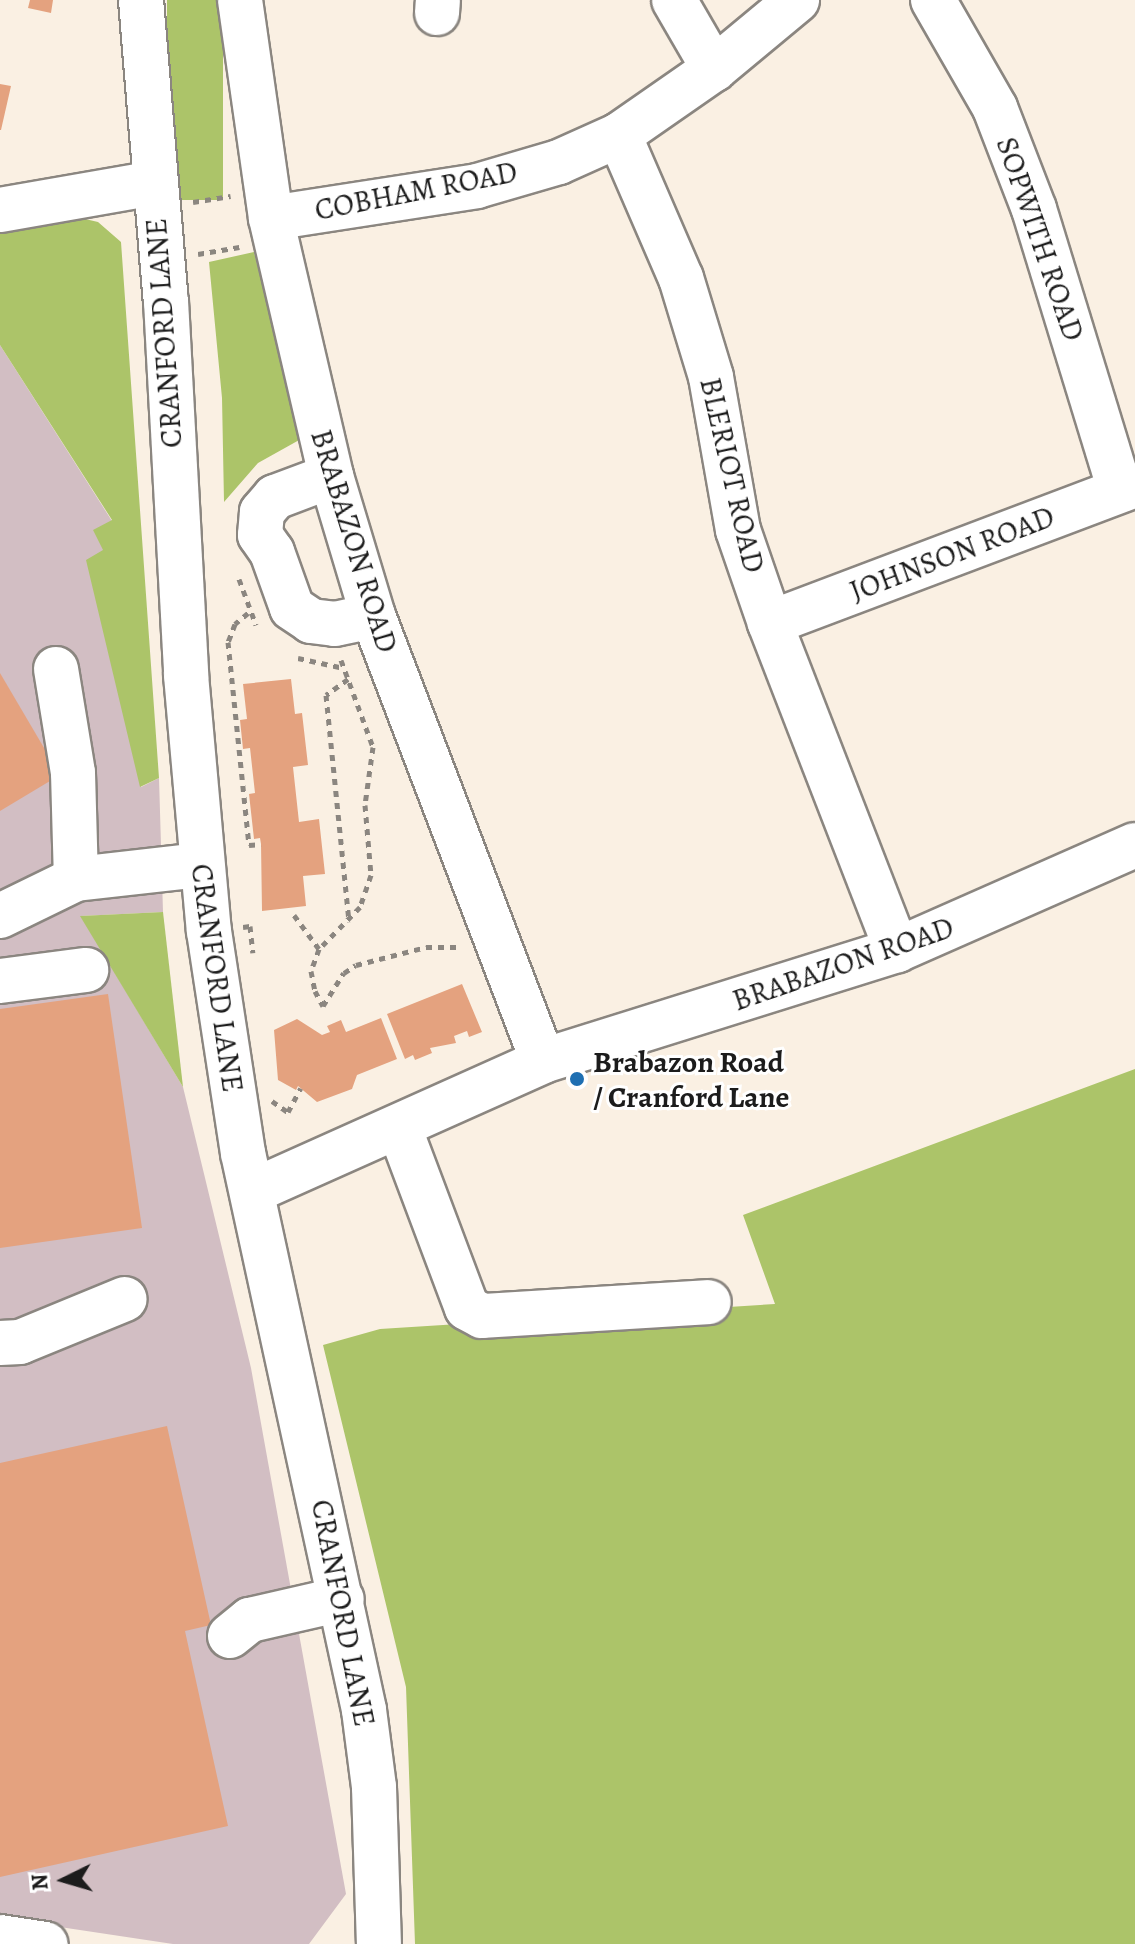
<!DOCTYPE html>
<html>
<head>
<meta charset="utf-8">
<style>
	body { margin:0 }
	#map { position:relative; width:1135px; height:1944px; overflow:hidden; background:#faf0e3; font-family:Alegreya,serif }
	div>[style] { position:absolute }
	[style*='--x'] { left:calc(var(--x)*1px); top:calc(var(--y)*1px); width:calc(var(--w)*1px); rotate:calc(var(--a)*1deg) }
	.industrial>* { inset:0; background:#d2bec3 }
	.green>* { inset:0; background:#acc469; transform-origin:0 0 }
	.building>* { inset:0; background:#e4a27f }
	.path>* { height:5px; margin-top:-2.5px; transform-origin:0; background:repeating-linear-gradient(90deg,#8b8680 0 6px,transparent 0 12px) }
	.roads { filter:drop-shadow(2px 0 #8b8680) drop-shadow(-2px 0 #8b8680) drop-shadow(0 2px #8b8680) drop-shadow(0 -2px #8b8680) }
	.minor>* { height:44px; margin:-22px; padding:0 22px; transform-origin:22px; border-radius:22px; background:#fff }
	.dots>* { width:22px; height:22px; translate:-50% -50%; box-sizing:border-box; border:4px solid #fff; border-radius:50% }
	span { translate:-50% -50%; white-space:nowrap; text-align:center; line-height:1.15; -webkit-text-stroke:6px #fff; paint-order:stroke }
	.street-label { font-size:30px; color:#1c1c1c }
	.poi-label { font-size:30px; color:#1c1c1c; font-weight:700 }
	.left { translate:0 -50%; text-align:left }
	.north { position:absolute; left:24px; top:1840px; width:80px; height:80px; -webkit-text-stroke:6px #fff; paint-order:stroke; rotate:265deg; font-size:22px; font-weight:700; line-height:32px; text-align:center; color:#1c1c1c }
	.north::after { content:''; display:block; margin:auto; width:28px; height:36px; background:#1c1c1c; clip-path:polygon(50% 0,100% 100%,50% 72%,0 100%) }
</style>
</head>
<body>
<div id="map">
	<div class="industrial">
		<i style="clip-path:polygon(0 345px,112px 521px,103px 550px,141px 787px,159px 778px,163px 912px,81px 916px,183px 1087px,251px 1368px,346px 1894px,309px 1944px,173px 1944px,0 1918px)"></i>
	</div>
	<div class="green">
		<i style="left:167px;top:0;width:56px;height:200px"></i>
		<i style="clip-path:polygon(68px 215px,98px 222px,121px 242px,159px 778px,140px 787px,86px 560px,103px 550px,93px 530px,112px 520px,0 345px,0 228px)"></i>
		<i style="clip-path:polygon(254px 252px,301px 439px,258px 463px,224px 502px,222px 398px,209px 262px)"></i>
		<i style="clip-path:polygon(163px 912px,183px 1087px,80px 916px)"></i>
		<i style="clip-path:polygon(1135px 1069px,1135px 1944px,415px 1944px,406px 1687px,323px 1345px,380px 1329px,775px 1304px,743px 1215px)"></i>
	</div>
	<div class="building">
		<i style="clip-path:polygon(30px 0,53px 0,51px 13px,28px 8px)"></i>
		<i style="clip-path:polygon(0 84px,11px 86px,1px 130px,0 130px)"></i>
		<i style="clip-path:polygon(0 673px,60px 775px,0 811px)"></i>
		<i style="clip-path:polygon(291px 679px,295px 714px,302px 713px,308px 765px,293px 767px,299px 822px,319px 819px,325px 874px,303px 876px,306px 906px,262px 911px,261px 844px,260px 838px,254px 839px,249px 794px,255px 793px,250px 748px,243px 749px,240px 720px,247px 719px,243px 684px)"></i>
		<i style="clip-path:polygon(462px 984px,482px 1032px,469px 1037px,467px 1031px,454px 1036px,456px 1043px,430px 1048px,432px 1053px,415px 1060px,413px 1055px,405px 1059px,387px 1014px)"></i>
		<i style="clip-path:polygon(108px 994px,142px 1228px,0 1248px,0 1009px)"></i>
		<i style="clip-path:polygon(381px 1018px,397px 1059px,357px 1075px,352px 1089px,317px 1102px,298px 1086px,296px 1090px,278px 1080px,274px 1030px,297px 1019px,322px 1035px,330px 1032px,327px 1026px,341px 1020px,346px 1032px)"></i>
		<i style="clip-path:polygon(167px 1426px,211px 1625px,185px 1631px,228px 1826px,0 1877px,0 1463px)"></i>
	</div>
	<div class="path">
		<i style="--x:193;--y:202;--w:38;--a:-9"></i>
		<i style="--x:198;--y:254;--w:42;--a:-9.7"></i>
		<i style="--x:239;--y:579;--w:49;--a:69.7"></i>
		<i style="--x:248;--y:613;--w:17;--a:140"></i>
		<i style="--x:235;--y:624;--w:19;--a:111"></i>
		<i style="--x:228;--y:642;--w:204;--a:84.1"></i>
		<i style="--x:249;--y:845;--w:12;--a:-5"></i>
		<i style="--x:298;--y:658;--w:47;--a:12.3"></i>
		<i style="--x:341;--y:660;--w:93;--a:69.8"></i>
		<i style="--x:373;--y:747;--w:59;--a:97.9"></i>
		<i style="--x:365;--y:805;--w:70;--a:85.1"></i>
		<i style="--x:371;--y:875;--w:34;--a:109"></i>
		<i style="--x:360;--y:907;--w:59;--a:134.3"></i>
		<i style="--x:319;--y:949;--w:23;--a:110"></i>
		<i style="--x:311;--y:971;--w:20;--a:79"></i>
		<i style="--x:315;--y:991;--w:17;--a:62"></i>
		<i style="--x:323;--y:1006;--w:39;--a:-58"></i>
		<i style="--x:344;--y:973;--w:14;--a:-34"></i>
		<i style="--x:356;--y:965;--w:72;--a:-14.4"></i>
		<i style="--x:426;--y:947;--w:35;--a:0"></i>
		<i style="--x:348;--y:679;--w:27;--a:144"></i>
		<i style="--x:326;--y:695;--w:228;--a:84.2"></i>
		<i style="--x:294;--y:915;--w:42;--a:53.7"></i>
		<i style="--x:243;--y:927;--w:7;--a:-8"></i>
		<i style="--x:250;--y:926;--w:27;--a:84"></i>
		<i style="--x:272;--y:1101;--w:19;--a:35"></i>
		<i style="--x:288;--y:1112;--w:27;--a:-62"></i>
	</div>
	<div class="roads">
		<div class="minor">
			<i style="--x:141;--y:0;--w:302;--a:85.3"></i>
			<i style="--x:166;--y:301;--w:375;--a:86.9"></i>
			<i style="--x:186;--y:675;--w:257;--a:84.9"></i>
			<i style="--x:209;--y:931;--w:225;--a:81.3"></i>
			<i style="--x:243;--y:1153;--w:570;--a:77.74"></i>
			<i style="--x:364;--y:1710;--w:78;--a:82.6"></i>
			<i style="--x:374;--y:1787;--w:157;--a:88.2"></i>
			<i style="--x:240;--y:0;--w:220;--a:81.9"></i>
			<i style="--x:271;--y:218;--w:265;--a:76.9"></i>
			<i style="--x:331;--y:476;--w:146;--a:73.3"></i>
			<i style="--x:373;--y:616;--w:476;--a:69.1"></i>
			<i style="--x:674;--y:0;--w:80;--a:59.9"></i>
			<i style="--x:933;--y:0;--w:125;--a:60.1"></i>
			<i style="--x:995;--y:108;--w:108;--a:68.9"></i>
			<i style="--x:1034;--y:209;--w:294;--a:73"></i>
			<i style="--x:437;--y:13;--w:13;--a:-86"></i>
			<i style="--x:619;--y:135;--w:156;--a:66.6"></i>
			<i style="--x:681;--y:278;--w:103;--a:73.1"></i>
			<i style="--x:711;--y:377;--w:155;--a:80"></i>
			<i style="--x:738;--y:530;--w:98;--a:71"></i>
			<i style="--x:770;--y:623;--w:351;--a:68.8"></i>
			<i style="--x:0;--y:210;--w:156;--a:-9.9"></i>
			<i style="--x:271;--y:218;--w:208;--a:-8.8"></i>
			<i style="--x:477;--y:186;--w:85;--a:-16.3"></i>
			<i style="--x:559;--y:162;--w:66;--a:-24.2"></i>
			<i style="--x:619;--y:135;--w:116;--a:-34.8"></i>
			<i style="--x:714;--y:69;--w:108;--a:-39.7"></i>
			<i style="--x:331;--y:476;--w:60;--a:159.4"></i>
			<i style="--x:275;--y:497;--w:20;--a:131"></i>
			<i style="--x:262;--y:512;--w:23;--a:95"></i>
			<i style="--x:260;--y:535;--w:21;--a:55"></i>
			<i style="--x:272;--y:552;--w:59;--a:70.3"></i>
			<i style="--x:292;--y:608;--w:23;--a:34"></i>
			<i style="--x:311;--y:621;--w:24;--a:7"></i>
			<i style="--x:335;--y:624;--w:39;--a:-12"></i>
			<i style="--x:770;--y:623;--w:390;--a:-20.7"></i>
			<i style="--x:56;--y:669;--w:105;--a:80.7"></i>
			<i style="--x:73;--y:773;--w:106;--a:88.4"></i>
			<i style="--x:0;--y:916;--w:85;--a:-26"></i>
			<i style="--x:76;--y:879;--w:126;--a:-6.4"></i>
			<i style="--x:0;--y:981;--w:87;--a:-7.3"></i>
			<i style="--x:399;--y:1127;--w:193;--a:69.4"></i>
			<i style="--x:467;--y:1308;--w:17;--a:28"></i>
			<i style="--x:482;--y:1316;--w:227;--a:-3.5"></i>
			<i style="--x:253;--y:1191;--w:318;--a:-24.1"></i>
			<i style="--x:543;--y:1061;--w:371;--a:-17.4"></i>
			<i style="--x:897;--y:950;--w:260;--a:-23.8"></i>
			<i style="--x:0;--y:1343;--w:20;--a:-3"></i>
			<i style="--x:20;--y:1342;--w:113;--a:-22.3"></i>
			<i style="--x:230;--y:1636;--w:26;--a:-39"></i>
			<i style="--x:250;--y:1620;--w:94;--a:-12.9"></i>
			<i style="--x:0;--y:1937;--w:46;--a:8.8"></i>
		</div>
	</div>
	<div class="dots">
		<i style="left:577px;top:1079px;background:#1f6fb2"></i>
	</div>
	<div class="street-label">
		<span style="left:416px;top:191px;rotate:-11deg">COBHAM ROAD</span>
		<span style="left:1040px;top:239px;rotate:71deg">SOPWITH ROAD</span>
		<span style="left:164px;top:333px;rotate:-94deg">CRANFORD LANE</span>
		<span style="left:732px;top:475px;rotate:77deg">BLERIOT ROAD</span>
		<span style="left:354px;top:541px;rotate:73deg">BRABAZON ROAD</span>
		<span style="left:952px;top:554px;rotate:-21deg">JOHNSON ROAD</span>
		<span style="left:843px;top:964px;rotate:-19deg">BRABAZON ROAD</span>
		<span style="left:217px;top:978px;rotate:82deg">CRANFORD LANE</span>
		<span style="left:343px;top:1613px;rotate:79deg">CRANFORD LANE</span>
	</div>
	<div class="poi-label">
		<span class="left" style="left:593px;top:1079px">Brabazon Road<br>/ Cranford Lane</span>
	</div>
	<div class="north">N</div>
</div>
</body>
</html>
